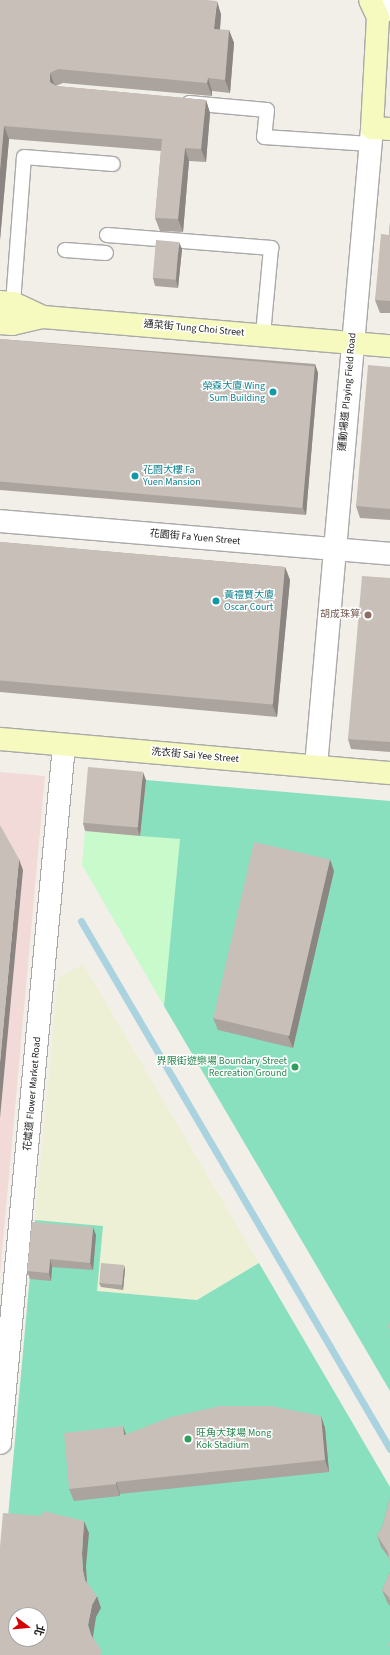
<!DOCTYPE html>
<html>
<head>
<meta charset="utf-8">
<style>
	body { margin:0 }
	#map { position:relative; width:390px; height:1655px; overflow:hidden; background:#f2efe9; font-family:"Source Sans 3","Noto Sans TC",sans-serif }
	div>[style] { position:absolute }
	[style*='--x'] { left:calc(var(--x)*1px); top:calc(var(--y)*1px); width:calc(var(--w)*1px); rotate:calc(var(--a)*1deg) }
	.commercial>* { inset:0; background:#f2dad9 }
	.farmland>* { inset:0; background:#eef0d5 }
	.park>* { inset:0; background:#c8facc }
	.pitch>* { inset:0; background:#88e0be }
	.stream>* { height:7px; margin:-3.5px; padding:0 3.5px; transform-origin:3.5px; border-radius:3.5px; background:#aad3df }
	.roads { filter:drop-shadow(1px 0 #a9a9a9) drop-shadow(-1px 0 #a9a9a9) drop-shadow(0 1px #a9a9a9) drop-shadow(0 -1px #a9a9a9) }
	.lane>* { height:14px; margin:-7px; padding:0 7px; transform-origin:7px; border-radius:7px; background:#fff }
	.street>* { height:22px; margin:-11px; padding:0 11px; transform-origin:11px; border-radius:11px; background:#fff }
	.secondary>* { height:22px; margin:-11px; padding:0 11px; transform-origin:11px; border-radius:11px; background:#f7fabf }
	.wall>* { inset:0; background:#aba49e }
	.shaded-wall>* { inset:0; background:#8b8681 }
	.building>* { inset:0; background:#c7bfb8; transform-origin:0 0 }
	.dots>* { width:11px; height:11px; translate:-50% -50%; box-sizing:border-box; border:2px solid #fff; border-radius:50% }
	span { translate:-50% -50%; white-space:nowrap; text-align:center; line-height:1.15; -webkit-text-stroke:3px #fff; paint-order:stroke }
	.street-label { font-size:10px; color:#222 }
	.culture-label { font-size:10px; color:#0d838f }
	.right { translate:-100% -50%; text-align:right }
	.left { translate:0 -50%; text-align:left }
	.education-label { font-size:10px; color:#785e54 }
	.leisure-label { font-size:10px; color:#27864d }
	.north { position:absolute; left:8px; top:1607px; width:40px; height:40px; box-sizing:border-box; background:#fff; border:1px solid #a7a7a7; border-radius:50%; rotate:106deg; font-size:11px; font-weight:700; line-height:16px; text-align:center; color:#222 }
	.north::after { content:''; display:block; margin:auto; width:14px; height:18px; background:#d40000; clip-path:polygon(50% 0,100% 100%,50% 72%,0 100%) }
</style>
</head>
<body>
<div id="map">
	<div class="commercial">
		<i style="clip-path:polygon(0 772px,45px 776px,0 1275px)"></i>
	</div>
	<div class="farmland">
		<i style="clip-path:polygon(83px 964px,259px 1263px,197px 1300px,97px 1291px,35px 1220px,58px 978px)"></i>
	</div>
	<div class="park">
		<i style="clip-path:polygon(85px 831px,180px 839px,164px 1006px,82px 865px)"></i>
	</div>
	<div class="pitch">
		<i style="clip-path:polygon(146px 780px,390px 801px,390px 1391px,164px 1006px,180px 839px,140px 836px)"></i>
		<i style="clip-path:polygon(evenodd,35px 1220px,103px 1226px,97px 1291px,197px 1300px,259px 1263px,390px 1487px,390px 1655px,0 1655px,0 1605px,35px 1220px,16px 1615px,40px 1615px,40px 1639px,16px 1639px,16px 1615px)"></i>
	</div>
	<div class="stream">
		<i style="--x:81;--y:921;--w:612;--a:59.66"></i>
	</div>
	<div class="roads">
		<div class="lane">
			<i style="--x:189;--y:103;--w:78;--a:5.1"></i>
			<i style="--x:267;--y:110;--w:27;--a:96"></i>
			<i style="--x:264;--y:137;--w:106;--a:3.8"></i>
			<i style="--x:107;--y:235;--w:165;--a:4.5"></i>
			<i style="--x:271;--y:248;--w:87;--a:95.3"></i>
			<i style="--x:65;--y:250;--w:41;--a:4.2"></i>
			<i style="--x:13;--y:303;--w:146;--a:-85.7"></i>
			<i style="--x:24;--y:157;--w:89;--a:4.5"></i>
		</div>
		<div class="street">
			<i style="--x:378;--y:17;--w:18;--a:-49"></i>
			<i style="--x:0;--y:521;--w:391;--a:4.8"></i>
			<i style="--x:316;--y:766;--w:640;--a:-84.98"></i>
			<i style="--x:0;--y:1443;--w:701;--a:-84.76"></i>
		</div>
		<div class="secondary">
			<i style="--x:370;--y:0;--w:19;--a:65"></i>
			<i style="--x:378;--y:17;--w:111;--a:93.1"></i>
			<i style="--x:372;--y:128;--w:18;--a:3"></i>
			<i style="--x:0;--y:302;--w:13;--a:4"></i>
			<i style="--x:13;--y:303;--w:33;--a:25"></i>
			<i style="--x:43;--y:317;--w:348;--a:4.8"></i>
			<i style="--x:0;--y:323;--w:12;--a:5"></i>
			<i style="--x:12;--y:324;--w:32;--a:-13"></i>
			<i style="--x:0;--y:739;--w:391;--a:5"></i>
		</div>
	</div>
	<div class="wall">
		<i style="clip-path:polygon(0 0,221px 14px,220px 30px,229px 30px,234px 43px,230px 93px,212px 91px,212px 96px,63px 83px,56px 86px,206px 100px,210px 113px,206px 162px,189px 161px,183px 232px,160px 231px,155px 218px,161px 151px,9px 139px,0 240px)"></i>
		<i style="clip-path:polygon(390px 222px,390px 313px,380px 313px,375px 300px,389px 235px)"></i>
		<i style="clip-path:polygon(182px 249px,178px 288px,155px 286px,153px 278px)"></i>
		<i style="clip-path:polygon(0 339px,315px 364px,318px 373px,306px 515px,0 490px)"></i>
		<i style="clip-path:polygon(390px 367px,390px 520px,360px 518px,356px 506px)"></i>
		<i style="clip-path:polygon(0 542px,285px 567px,290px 580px,277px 717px,0 692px)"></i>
		<i style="clip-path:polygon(390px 578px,390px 752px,351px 749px,348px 739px)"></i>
		<i style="clip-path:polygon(146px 780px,140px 836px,85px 831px,83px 823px)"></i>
		<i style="clip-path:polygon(334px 871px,293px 1048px,218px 1030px,213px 1018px)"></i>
		<i style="clip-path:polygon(96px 1235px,93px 1270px,52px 1267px,51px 1281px,30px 1279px,27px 1271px)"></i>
		<i style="clip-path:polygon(125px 1269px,123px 1290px,101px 1287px,99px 1283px)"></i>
		<i style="clip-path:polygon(321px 1416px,325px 1428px,329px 1472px,120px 1494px,120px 1496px,74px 1501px,69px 1489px,123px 1426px,126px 1434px)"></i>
		<i style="clip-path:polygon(390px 1498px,389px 1558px,381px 1547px,377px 1535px,382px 1527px)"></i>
		<i style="clip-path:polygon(390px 1572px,390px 1606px,387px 1602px,382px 1590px)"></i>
	</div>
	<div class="shaded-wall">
		<i style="clip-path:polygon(217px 1px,221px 14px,219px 42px,214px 29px)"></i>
		<i style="clip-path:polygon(229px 30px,234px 43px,230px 93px,225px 80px)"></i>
		<i style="clip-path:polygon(50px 73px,55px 86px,50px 82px)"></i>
		<i style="clip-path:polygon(208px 78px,212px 91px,212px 96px,207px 83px)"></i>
		<i style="clip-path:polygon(206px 100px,210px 113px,206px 162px,201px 149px)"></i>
		<i style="clip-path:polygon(4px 126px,9px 139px,0 240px,0 170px)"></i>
		<i style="clip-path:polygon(185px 148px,189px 161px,183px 232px,178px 219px)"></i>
		<i style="clip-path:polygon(179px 242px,182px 249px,178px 288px,176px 280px)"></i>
		<i style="clip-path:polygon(315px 364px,318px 373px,306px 515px,302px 506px)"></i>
		<i style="clip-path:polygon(285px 567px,290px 580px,277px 717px,272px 704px)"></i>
		<i style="clip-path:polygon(143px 772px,146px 780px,140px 836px,137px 828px)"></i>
		<i style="clip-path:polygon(19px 859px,23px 870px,0 1118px,0 1062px)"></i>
		<i style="clip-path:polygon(330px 859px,334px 871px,293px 1048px,288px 1036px)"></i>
		<i style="clip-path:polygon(93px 1227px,96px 1235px,93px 1270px,90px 1263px)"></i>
		<i style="clip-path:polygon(50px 1259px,52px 1267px,51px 1281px,49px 1273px)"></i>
		<i style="clip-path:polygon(124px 1265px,125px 1269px,123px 1290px,122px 1285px)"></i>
		<i style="clip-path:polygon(321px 1416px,325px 1428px,329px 1472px,325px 1460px)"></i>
		<i style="clip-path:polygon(123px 1426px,127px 1438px,124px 1435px)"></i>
		<i style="clip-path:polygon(116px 1482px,120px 1494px,120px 1496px,116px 1484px)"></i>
		<i style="clip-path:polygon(84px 1521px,89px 1533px,86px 1566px,87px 1582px,89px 1592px,85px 1580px,83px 1571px,82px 1554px)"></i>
		<i style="clip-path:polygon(97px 1596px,101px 1608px,96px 1617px,93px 1637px,95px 1646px,91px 1635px,88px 1625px,92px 1605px)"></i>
	</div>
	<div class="building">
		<i style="clip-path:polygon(0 0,207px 0,217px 1px,214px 29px,229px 30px,225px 80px,208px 78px,207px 83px,58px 69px,50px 73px,50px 82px,56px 86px,206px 100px,201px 149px,185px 148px,178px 219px,155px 218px,162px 139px,4px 126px,0 170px)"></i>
		<i style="clip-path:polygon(390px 222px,390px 301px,375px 300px,381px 234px,389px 235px)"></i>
		<i style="left:156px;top:240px;width:23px;height:38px;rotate:5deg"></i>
		<i style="left:0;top:339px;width:316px;height:142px;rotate:5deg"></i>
		<i style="clip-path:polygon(368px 365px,390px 367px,390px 509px,356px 506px)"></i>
		<i style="left:0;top:542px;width:286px;height:138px;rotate:5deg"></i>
		<i style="clip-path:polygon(362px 576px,390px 578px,390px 742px,348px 739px)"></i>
		<i style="left:88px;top:767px;width:55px;height:56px;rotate:5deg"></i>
		<i style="clip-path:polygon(0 825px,19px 859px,0 1062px)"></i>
		<i style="left:254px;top:842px;width:78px;height:181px;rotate:13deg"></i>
		<i style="clip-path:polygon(32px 1222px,93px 1227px,90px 1263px,50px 1259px,49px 1273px,27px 1271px)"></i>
		<i style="left:101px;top:1263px;width:23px;height:20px;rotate:5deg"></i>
		<i style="clip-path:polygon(390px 1321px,390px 1329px,388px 1328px)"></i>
		<i style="clip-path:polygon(220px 1406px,271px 1406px,321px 1416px,325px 1460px,116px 1482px,116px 1484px,69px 1489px,64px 1433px,123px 1426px,124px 1435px,171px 1417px)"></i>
		<i style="clip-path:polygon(390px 1498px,390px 1570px,388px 1552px,377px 1535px,382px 1527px)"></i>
		<i style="clip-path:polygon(evenodd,43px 1511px,84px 1521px,82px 1554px,83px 1571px,85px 1580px,97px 1596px,92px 1605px,88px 1625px,91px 1635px,102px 1651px,100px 1655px,0 1655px,0 1547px,3px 1513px,42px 1516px,43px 1511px,16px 1615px,40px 1615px,40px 1639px,16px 1639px,16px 1615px)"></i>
		<i style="clip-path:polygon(390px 1572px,390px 1600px,389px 1597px,382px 1590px)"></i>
		<i style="clip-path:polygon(390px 1641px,390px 1647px,388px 1645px)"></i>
	</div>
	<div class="dots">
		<i style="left:273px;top:392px;background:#0f9aa8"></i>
		<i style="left:135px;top:476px;background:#0f9aa8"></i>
		<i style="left:216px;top:601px;background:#0f9aa8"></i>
		<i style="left:368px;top:615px;background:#8d6e63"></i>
		<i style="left:295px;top:1067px;background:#2e9e5b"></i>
		<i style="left:188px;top:1439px;background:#2e9e5b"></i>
	</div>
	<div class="street-label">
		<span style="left:194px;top:329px;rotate:5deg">通菜街 Tung Choi Street</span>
		<span style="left:348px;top:392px;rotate:-85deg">運動場道 Playing Field Road</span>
		<span style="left:195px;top:538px;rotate:5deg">花園街 Fa Yuen Street</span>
		<span style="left:195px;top:756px;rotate:5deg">洗衣街 Sai Yee Street</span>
		<span style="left:33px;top:1094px;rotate:-85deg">花墟道 Flower Market Road</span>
	</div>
	<div class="culture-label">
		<span class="right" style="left:265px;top:392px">榮森大廈 Wing<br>Sum Building</span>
		<span class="left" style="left:143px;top:476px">花園大樓 Fa<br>Yuen Mansion</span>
		<span class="left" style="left:224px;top:601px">黃禮賢大廈<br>Oscar Court</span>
	</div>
	<div class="education-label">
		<span class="right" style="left:360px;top:615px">胡成珠算</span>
	</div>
	<div class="leisure-label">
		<span class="right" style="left:287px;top:1067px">界限街遊樂場 Boundary Street<br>Recreation Ground</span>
		<span class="left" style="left:196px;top:1439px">旺角大球場 Mong<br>Kok Stadium</span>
	</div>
	<div class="north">北</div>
</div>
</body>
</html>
